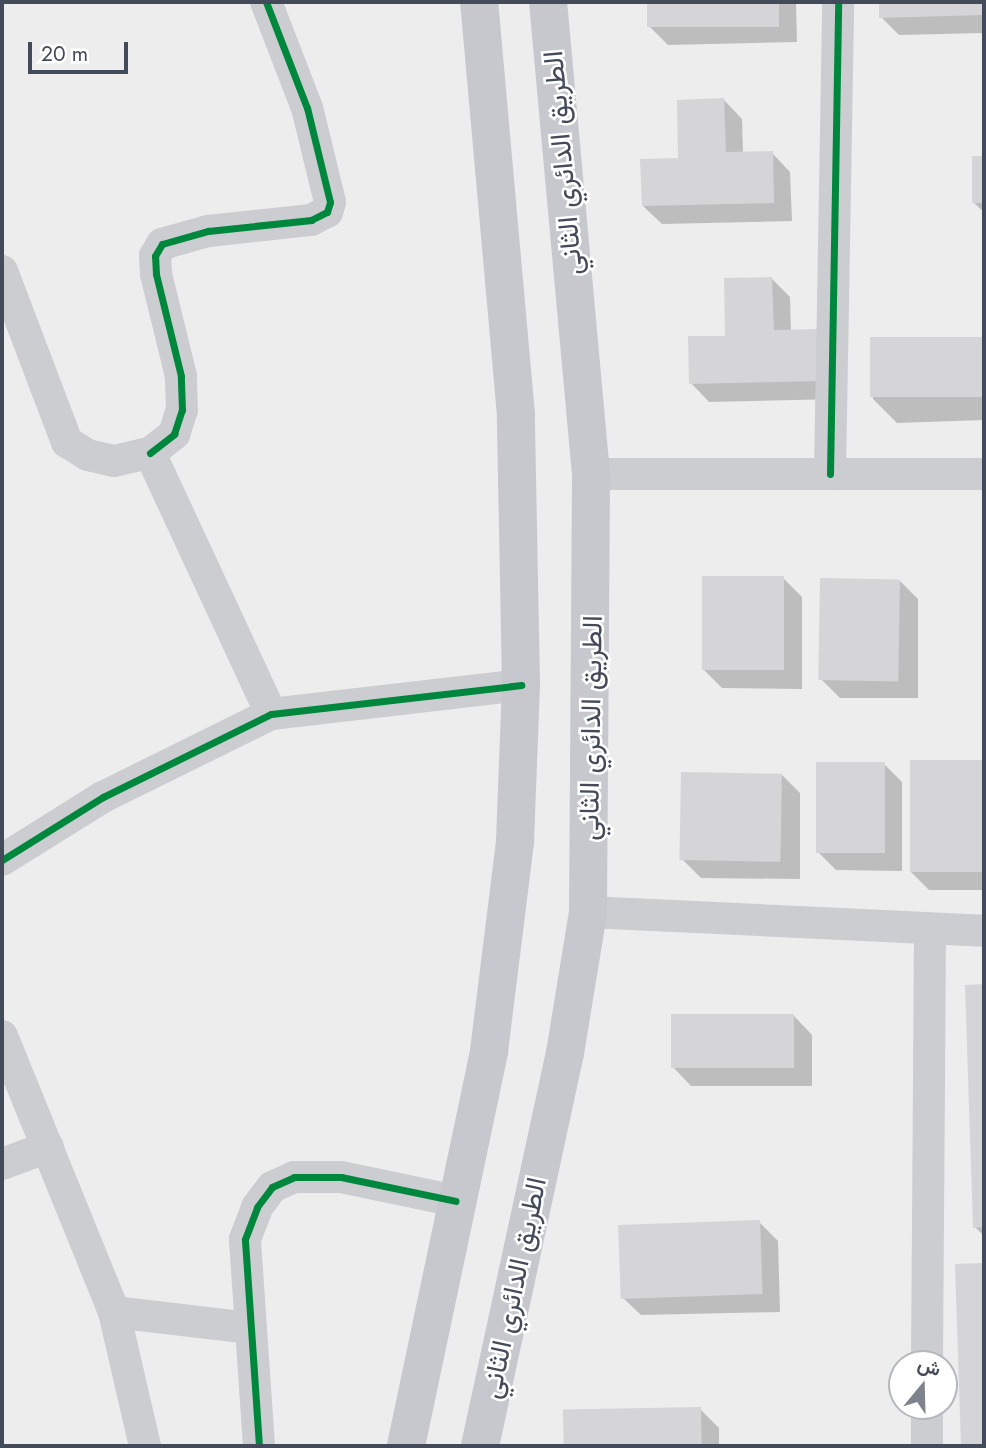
<!DOCTYPE html>
<html>
<head>
<meta charset="utf-8">
<style>
	body { margin:0 }
	#map { position:relative; width:986px; height:1448px; overflow:hidden; background:#eeeded; font-family:Jost,Vazirmatn,sans-serif }
	div>[style] { position:absolute }
	[style*='--x'] { left:calc(var(--x)*1px); top:calc(var(--y)*1px); width:calc(var(--w)*1px); rotate:calc(var(--a)*1deg) }
	.shadow>* { inset:0; background:#0003 }
	.building>* { inset:0; background:#d5d4d7; transform-origin:0 0 }
	.street>* { height:32px; margin:-16px; padding:0 16px; transform-origin:16px; border-radius:16px; background:#cbcdd1 }
	.primary>* { height:38px; margin:-19px; padding:0 19px; transform-origin:19px; border-radius:19px; background:#c6c8ce }
	.cycleway>* { height:7px; margin:-3.5px; padding:0 3.5px; transform-origin:3.5px; border-radius:3.5px; background:#00873e }
	span { translate:-50% -50%; white-space:nowrap; text-align:center; line-height:1.15; -webkit-text-stroke:5px #fff; paint-order:stroke }
	.street-label { font-size:28px; color:#434a5a }
	.frame { position:absolute; inset:0; border:4px solid #434a5a; pointer-events:none }
	.north { position:absolute; left:888px; top:1350px; width:70px; height:70px; box-sizing:border-box; background:#fff; border:2px solid #b4b7bd; border-radius:50%; rotate:19deg; font-size:19px; font-weight:700; line-height:28px; text-align:center; color:#434a5a }
	.north::after { content:''; display:block; margin:auto; width:24px; height:32px; background:#7f838d; clip-path:polygon(50% 0,100% 100%,50% 72%,0 100%) }
	.scale { position:absolute; left:28px; top:42px; width:100px; height:32px; box-sizing:border-box; border:4px solid #434a5a; border-top:0; padding-left:9px; font-size:21px; line-height:24px; white-space:nowrap; color:#434a5a; -webkit-text-stroke:5px #fff; paint-order:stroke }
</style>
</head>
<body>
<div id="map">
	<div class="shadow">
		<i style="clip-path:polygon(649px 2px,796px 2px,797px 42px,668px 45px,649px 26px)"></i>
		<i style="clip-path:polygon(881px 2px,984px 2px,984px 33px,899px 35px,881px 17px)"></i>
		<i style="clip-path:polygon(724px 100px,742px 119px,743px 154px,772px 153px,790px 172px,792px 221px,662px 224px,643px 206px)"></i>
		<i style="clip-path:polygon(984px 157px,984px 212px,974px 203px,973px 158px)"></i>
		<i style="clip-path:polygon(771px 278px,790px 297px,791px 332px,839px 399px,709px 402px,691px 383px)"></i>
		<i style="clip-path:polygon(984px 339px,984px 420px,897px 423px,873px 399px,872px 341px)"></i>
		<i style="clip-path:polygon(783px 578px,802px 597px,802px 689px,722px 688px,704px 670px)"></i>
		<i style="clip-path:polygon(900px 581px,918px 599px,918px 698px,840px 698px,821px 679px)"></i>
		<i style="clip-path:polygon(911px 761px,984px 762px,984px 890px,929px 890px,910px 871px)"></i>
		<i style="clip-path:polygon(884px 764px,902px 782px,902px 871px,836px 870px,818px 852px)"></i>
		<i style="clip-path:polygon(782px 775px,800px 793px,800px 879px,701px 878px,682px 859px)"></i>
		<i style="clip-path:polygon(984px 986px,984px 1236px,975px 1227px,967px 987px)"></i>
		<i style="clip-path:polygon(794px 1016px,812px 1035px,812px 1086px,691px 1086px,673px 1067px)"></i>
		<i style="clip-path:polygon(759px 1222px,778px 1241px,780px 1312px,641px 1315px,622px 1297px)"></i>
		<i style="clip-path:polygon(984px 1265px,984px 1446px,963px 1446px,957px 1266px)"></i>
		<i style="clip-path:polygon(700px 1409px,719px 1428px,719px 1446px,566px 1446px,565px 1412px)"></i>
	</div>
	<div class="building">
		<i style="left:647px;top:2px;width:132px;height:25px"></i>
		<i style="clip-path:polygon(879px 2px,984px 2px,984px 15px,879px 18px)"></i>
		<i style="clip-path:polygon(724px 98px,726px 152px,773px 151px,774px 203px,642px 206px,640px 159px,678px 158px,677px 100px)"></i>
		<i style="left:972px;top:156px;width:12px;height:47px"></i>
		<i style="clip-path:polygon(772px 277px,774px 330px,820px 329px,821px 381px,689px 384px,688px 336px,725px 336px,724px 278px)"></i>
		<i style="left:984px;top:337px;width:60px;height:114px;rotate:90deg"></i>
		<i style="left:702px;top:576px;width:82px;height:94px"></i>
		<i style="left:820px;top:578px;width:80px;height:102px;rotate:1deg"></i>
		<i style="left:910px;top:760px;width:74px;height:112px"></i>
		<i style="left:816px;top:762px;width:69px;height:91px"></i>
		<i style="left:681px;top:772px;width:101px;height:88px;rotate:1deg"></i>
		<i style="clip-path:polygon(984px 984px,984px 1227px,973px 1228px,965px 985px)"></i>
		<i style="left:671px;top:1014px;width:123px;height:54px"></i>
		<i style="left:760px;top:1220px;width:74px;height:142px;rotate:88deg"></i>
		<i style="clip-path:polygon(984px 1263px,984px 1446px,961px 1446px,955px 1264px)"></i>
		<i style="left:701px;top:1407px;width:39px;height:138px;rotate:89deg"></i>
	</div>
	<div class="street">
		<i style="--x:2;--y:271;--w:183;--a:69.2"></i>
		<i style="--x:67;--y:442;--w:25;--a:32"></i>
		<i style="--x:88;--y:455;--w:27;--a:13"></i>
		<i style="--x:114;--y:461;--w:37;--a:-13"></i>
		<i style="--x:150;--y:453;--w:288;--a:65.1"></i>
		<i style="--x:150;--y:453;--w:31;--a:-38"></i>
		<i style="--x:174;--y:434;--w:25;--a:-72"></i>
		<i style="--x:182;--y:410;--w:34;--a:-92"></i>
		<i style="--x:181;--y:376;--w:105;--a:-103.8"></i>
		<i style="--x:156;--y:274;--w:18;--a:-93"></i>
		<i style="--x:155;--y:256;--w:14;--a:-60"></i>
		<i style="--x:162;--y:244;--w:48;--a:-15.8"></i>
		<i style="--x:208;--y:231;--w:104;--a:-6.1"></i>
		<i style="--x:311;--y:220;--w:18;--a:-27"></i>
		<i style="--x:327;--y:212;--w:10;--a:-73"></i>
		<i style="--x:330;--y:202;--w:97;--a:-103.7"></i>
		<i style="--x:307;--y:108;--w:114;--a:-111.1"></i>
		<i style="--x:591;--y:474;--w:393;--a:0"></i>
		<i style="--x:830;--y:474;--w:472;--a:-89"></i>
		<i style="--x:2;--y:860;--w:119;--a:-32"></i>
		<i style="--x:103;--y:797;--w:187;--a:-26.3"></i>
		<i style="--x:271;--y:714;--w:252;--a:-6.6"></i>
		<i style="--x:588;--y:912;--w:396;--a:2.7"></i>
		<i style="--x:2;--y:1036;--w:298;--a:67.9"></i>
		<i style="--x:114;--y:1312;--w:138;--a:77"></i>
		<i style="--x:2;--y:1164;--w:49;--a:-20.3"></i>
		<i style="--x:114;--y:1312;--w:138;--a:6.7"></i>
		<i style="--x:927;--y:1364;--w:433;--a:-89.6"></i>
		<i style="--x:927;--y:1406;--w:40;--a:90"></i>
		<i style="--x:259;--y:1446;--w:207;--a:-93.9"></i>
		<i style="--x:245;--y:1239;--w:34;--a:-69"></i>
		<i style="--x:257;--y:1207;--w:25;--a:-53"></i>
		<i style="--x:272;--y:1187;--w:24;--a:-24"></i>
		<i style="--x:294;--y:1177;--w:47;--a:0"></i>
		<i style="--x:341;--y:1177;--w:117;--a:11.8"></i>
	</div>
	<div class="primary">
		<i style="--x:406;--y:1446;--w:404;--a:-78.1"></i>
		<i style="--x:489;--y:1051;--w:212;--a:-82.9"></i>
		<i style="--x:515;--y:841;--w:156;--a:-87.8"></i>
		<i style="--x:521;--y:685;--w:270;--a:-91.1"></i>
		<i style="--x:516;--y:415;--w:415;--a:-95.1"></i>
		<i style="--x:480;--y:1446;--w:402;--a:-77.8"></i>
		<i style="--x:565;--y:1053;--w:143;--a:-80.7"></i>
		<i style="--x:588;--y:912;--w:438;--a:-89.6"></i>
		<i style="--x:591;--y:474;--w:474;--a:-95.2"></i>
	</div>
	<div class="cycleway">
		<i style="--x:150;--y:453;--w:31;--a:-38"></i>
		<i style="--x:174;--y:434;--w:25;--a:-72"></i>
		<i style="--x:182;--y:410;--w:34;--a:-92"></i>
		<i style="--x:181;--y:376;--w:105;--a:-103.8"></i>
		<i style="--x:156;--y:274;--w:18;--a:-93"></i>
		<i style="--x:155;--y:256;--w:14;--a:-60"></i>
		<i style="--x:162;--y:244;--w:48;--a:-15.8"></i>
		<i style="--x:208;--y:231;--w:104;--a:-6.1"></i>
		<i style="--x:311;--y:220;--w:18;--a:-27"></i>
		<i style="--x:327;--y:212;--w:10;--a:-73"></i>
		<i style="--x:330;--y:202;--w:97;--a:-103.7"></i>
		<i style="--x:307;--y:108;--w:114;--a:-111.1"></i>
		<i style="--x:830;--y:474;--w:472;--a:-89"></i>
		<i style="--x:2;--y:860;--w:119;--a:-32"></i>
		<i style="--x:103;--y:797;--w:187;--a:-26.3"></i>
		<i style="--x:271;--y:714;--w:252;--a:-6.6"></i>
		<i style="--x:259;--y:1446;--w:207;--a:-93.9"></i>
		<i style="--x:245;--y:1239;--w:34;--a:-69"></i>
		<i style="--x:257;--y:1207;--w:25;--a:-53"></i>
		<i style="--x:272;--y:1187;--w:24;--a:-24"></i>
		<i style="--x:294;--y:1177;--w:47;--a:0"></i>
		<i style="--x:341;--y:1177;--w:117;--a:11.8"></i>
	</div>
	<div class="street-label">
		<span style="left:563px;top:163px;rotate:-95deg">الطريق الدائري الثاني</span>
		<span style="left:591px;top:728px;rotate:-89deg">الطريق الدائري الثاني</span>
		<span style="left:514px;top:1288px;rotate:-78deg">الطريق الدائري الثاني</span>
	</div>
	<div class="frame"></div>
	<div class="north">ش</div>
	<div class="scale">20 m</div>
</div>
</body>
</html>
